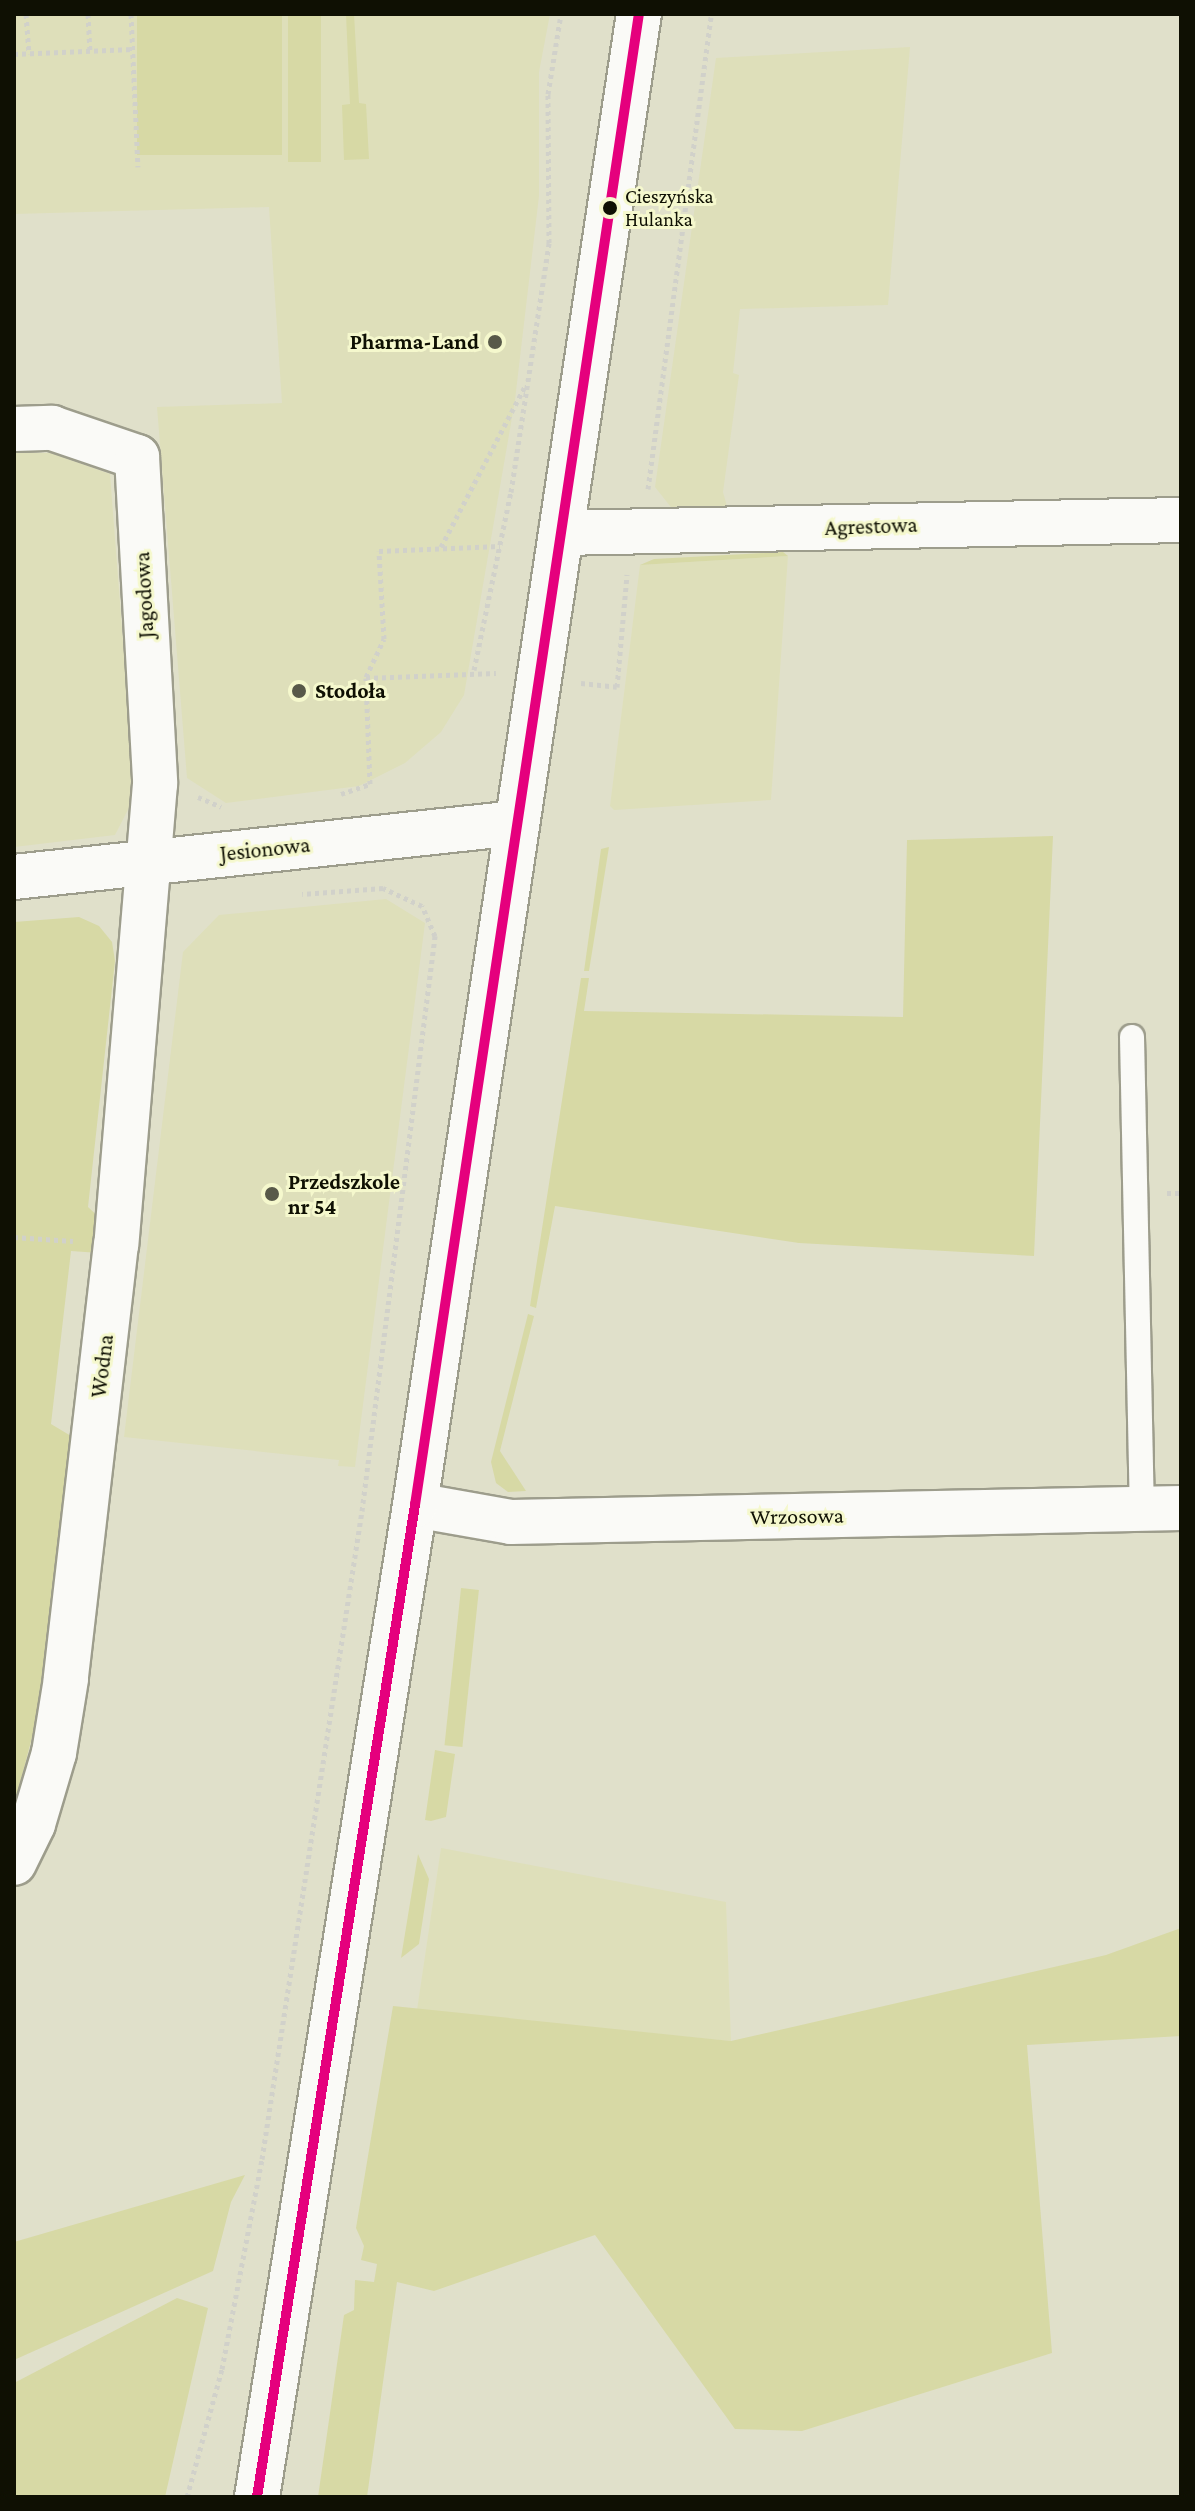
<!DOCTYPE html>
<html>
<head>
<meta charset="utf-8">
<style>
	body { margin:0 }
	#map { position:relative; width:1195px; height:2511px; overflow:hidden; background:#e0e0ca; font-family:"Crimson Pro",serif }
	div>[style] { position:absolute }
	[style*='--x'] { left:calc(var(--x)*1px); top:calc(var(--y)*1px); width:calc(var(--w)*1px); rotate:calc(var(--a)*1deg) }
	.built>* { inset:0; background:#dedfba }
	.green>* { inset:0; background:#d7d9a5; transform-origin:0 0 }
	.path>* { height:5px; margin-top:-2.5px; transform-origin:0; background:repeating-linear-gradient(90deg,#d1d1ca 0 4px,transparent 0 8px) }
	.roads { filter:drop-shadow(2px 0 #9d9d8c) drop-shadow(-2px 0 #9d9d8c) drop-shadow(0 2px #9d9d8c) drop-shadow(0 -2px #9d9d8c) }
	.lane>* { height:24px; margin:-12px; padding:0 12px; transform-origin:12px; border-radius:12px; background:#fafaf7 }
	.street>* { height:44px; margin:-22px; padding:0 22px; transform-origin:22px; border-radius:22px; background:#fafaf7 }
	.secondary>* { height:44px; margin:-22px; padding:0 22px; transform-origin:22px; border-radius:22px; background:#fafaf7 }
	.bus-1>* { height:10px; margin:-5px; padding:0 5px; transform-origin:5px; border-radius:5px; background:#e5007d }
	.dots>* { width:22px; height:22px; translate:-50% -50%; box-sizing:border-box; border:4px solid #f5f8cd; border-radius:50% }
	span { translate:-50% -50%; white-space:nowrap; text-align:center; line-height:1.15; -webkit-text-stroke:6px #f5f8cd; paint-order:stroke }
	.bus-label { font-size:20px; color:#0f1003 }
	.left { translate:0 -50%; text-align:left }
	.poi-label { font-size:22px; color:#0f1003; font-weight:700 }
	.right { translate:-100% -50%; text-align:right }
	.street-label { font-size:22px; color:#0f1003 }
	.frame { position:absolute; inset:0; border:16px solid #0f1003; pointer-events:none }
</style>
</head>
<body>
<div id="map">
	<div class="built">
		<i style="clip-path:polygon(14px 14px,550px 14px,539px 72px,539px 196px,515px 400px,464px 695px,441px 732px,405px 763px,359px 786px,226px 803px,187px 778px,157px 407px,282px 403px,269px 207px,14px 214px)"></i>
		<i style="clip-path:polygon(910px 47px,888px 305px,740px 309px,733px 373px,739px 375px,723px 492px,728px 510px,674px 511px,655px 487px,716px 58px)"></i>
		<i style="clip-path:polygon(14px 453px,51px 453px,110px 474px,135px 796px,115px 835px,14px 847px)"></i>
		<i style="clip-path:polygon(788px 556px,771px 800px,614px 810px,610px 806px,640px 565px)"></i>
		<i style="clip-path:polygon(386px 899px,425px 923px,355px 1467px,338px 1466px,339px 1460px,124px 1437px,183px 952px,219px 915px)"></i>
		<i style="clip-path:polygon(441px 1848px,726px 1902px,731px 2041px,417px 2010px)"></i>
	</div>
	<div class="green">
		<i style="left:137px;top:14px;width:145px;height:141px"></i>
		<i style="left:288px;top:14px;width:33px;height:148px"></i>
		<i style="clip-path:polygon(346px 14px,354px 14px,359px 103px,366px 104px,369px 159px,344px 160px,342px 105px,350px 104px)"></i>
		<i style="clip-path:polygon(783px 552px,788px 556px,640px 565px,654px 559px)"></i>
		<i style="clip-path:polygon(1053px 836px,1034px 1256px,799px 1243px,555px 1206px,536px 1308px,530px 1306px,581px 978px,589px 978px,584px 1011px,903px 1017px,907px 840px)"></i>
		<i style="clip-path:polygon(609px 847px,589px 971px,584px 971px,601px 849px)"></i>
		<i style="clip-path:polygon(79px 917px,99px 926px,112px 942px,115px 961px,88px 1207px,103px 1221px,99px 1253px,71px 1251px,51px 1424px,76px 1439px,51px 1665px,14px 1806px,14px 922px)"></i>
		<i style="clip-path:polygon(528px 1314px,534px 1316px,500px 1451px,526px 1491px,508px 1492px,496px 1483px,491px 1462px)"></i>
		<i style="left:461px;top:1588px;width:18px;height:158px;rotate:6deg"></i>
		<i style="clip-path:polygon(435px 1750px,455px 1754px,446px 1817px,431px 1821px,425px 1820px)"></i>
		<i style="clip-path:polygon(418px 1854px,429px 1879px,419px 1944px,401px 1958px)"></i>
		<i style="clip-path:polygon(1181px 1928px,1181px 2036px,1027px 2045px,1052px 2353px,802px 2431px,735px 2429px,595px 2235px,434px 2291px,397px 2282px,367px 2497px,318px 2497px,344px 2315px,354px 2310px,355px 2280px,374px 2282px,377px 2264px,361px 2260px,364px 2246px,356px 2228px,393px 2006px,731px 2041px,1106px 1955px)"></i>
		<i style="clip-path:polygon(245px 2175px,231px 2202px,213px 2271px,14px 2360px,14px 2242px)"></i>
		<i style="clip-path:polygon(177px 2298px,208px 2308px,165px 2497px,14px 2497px,14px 2383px)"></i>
	</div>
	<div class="path">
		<i style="--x:26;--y:14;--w:40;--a:85.7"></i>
		<i style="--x:88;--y:14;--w:37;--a:87"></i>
		<i style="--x:131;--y:14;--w:153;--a:87.4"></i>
		<i style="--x:14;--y:54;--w:119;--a:-2.4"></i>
		<i style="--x:648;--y:489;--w:479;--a:-82.4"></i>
		<i style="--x:441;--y:547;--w:182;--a:-62.4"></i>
		<i style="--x:474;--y:670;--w:182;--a:-78.3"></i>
		<i style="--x:511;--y:492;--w:252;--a:-81.3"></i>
		<i style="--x:549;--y:243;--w:149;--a:-90.4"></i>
		<i style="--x:548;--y:94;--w:81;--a:-80.8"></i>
		<i style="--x:366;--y:677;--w:42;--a:-64.7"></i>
		<i style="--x:384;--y:639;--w:88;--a:-93.3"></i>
		<i style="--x:379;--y:551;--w:121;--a:-2.4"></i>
		<i style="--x:581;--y:683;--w:36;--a:6"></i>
		<i style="--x:617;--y:687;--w:113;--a:-84.9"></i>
		<i style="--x:341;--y:794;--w:31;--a:-19"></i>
		<i style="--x:370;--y:784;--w:106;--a:-92.2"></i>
		<i style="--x:366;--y:678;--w:130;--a:-2.2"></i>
		<i style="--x:198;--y:797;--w:25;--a:23"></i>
		<i style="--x:1167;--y:1193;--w:14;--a:0"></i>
		<i style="--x:14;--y:1237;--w:59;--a:3.9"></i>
		<i style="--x:187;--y:2497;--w:133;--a:-74.7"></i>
		<i style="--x:222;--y:2369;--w:214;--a:-79.2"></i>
		<i style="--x:262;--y:2159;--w:656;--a:-81.23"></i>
		<i style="--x:362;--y:1511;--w:580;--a:-82.76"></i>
		<i style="--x:435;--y:936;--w:33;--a:-113"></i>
		<i style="--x:422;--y:906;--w:43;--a:-155.2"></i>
		<i style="--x:383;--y:888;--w:81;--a:175.8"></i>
	</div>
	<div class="roads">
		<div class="lane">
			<i style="--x:1132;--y:1037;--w:472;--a:88.8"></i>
		</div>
		<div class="street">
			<i style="--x:14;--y:429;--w:38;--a:-2"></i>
			<i style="--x:52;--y:428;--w:90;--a:18.8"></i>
			<i style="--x:137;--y:457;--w:327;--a:86.8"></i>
			<i style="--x:155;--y:784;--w:462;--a:94.8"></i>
			<i style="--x:116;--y:1244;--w:438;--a:96.6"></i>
			<i style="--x:66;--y:1679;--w:75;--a:99.2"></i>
			<i style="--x:54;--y:1753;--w:74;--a:106.5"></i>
			<i style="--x:33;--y:1824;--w:43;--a:116"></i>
			<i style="--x:561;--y:533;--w:620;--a:-1.2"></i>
			<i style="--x:14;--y:877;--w:506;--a:-6.13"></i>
			<i style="--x:415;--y:1505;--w:97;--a:10"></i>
			<i style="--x:511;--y:1522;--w:670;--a:-1.2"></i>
		</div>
		<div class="secondary">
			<i style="--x:257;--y:2497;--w:1005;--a:-80.95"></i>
			<i style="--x:415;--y:1505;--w:1508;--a:-81.46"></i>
		</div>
	</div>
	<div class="bus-1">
		<i style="--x:257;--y:2497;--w:1005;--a:-80.95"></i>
		<i style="--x:415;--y:1505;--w:1508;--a:-81.46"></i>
	</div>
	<div class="dots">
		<i style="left:610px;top:208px;background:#0f1003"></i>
		<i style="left:495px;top:342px;background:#585949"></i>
		<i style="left:299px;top:691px;background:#585949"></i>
		<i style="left:272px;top:1194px;background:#585949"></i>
	</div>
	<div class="bus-label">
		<span class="left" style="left:625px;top:208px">Cieszyńska<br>Hulanka</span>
	</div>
	<div class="poi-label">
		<span class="right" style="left:479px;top:342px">Pharma-Land</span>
		<span class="left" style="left:315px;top:691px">Stodoła</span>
		<span class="left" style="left:288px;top:1194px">Przedszkole<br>nr 54</span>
	</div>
	<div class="street-label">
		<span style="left:871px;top:526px;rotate:-2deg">Agrestowa</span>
		<span style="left:144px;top:595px;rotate:-93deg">Jagodowa</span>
		<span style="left:265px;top:849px;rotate:-6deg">Jesionowa</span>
		<span style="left:102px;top:1366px;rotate:-83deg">Wodna</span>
		<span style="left:797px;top:1516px;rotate:-1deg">Wrzosowa</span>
	</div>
	<div class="frame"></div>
</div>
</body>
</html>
